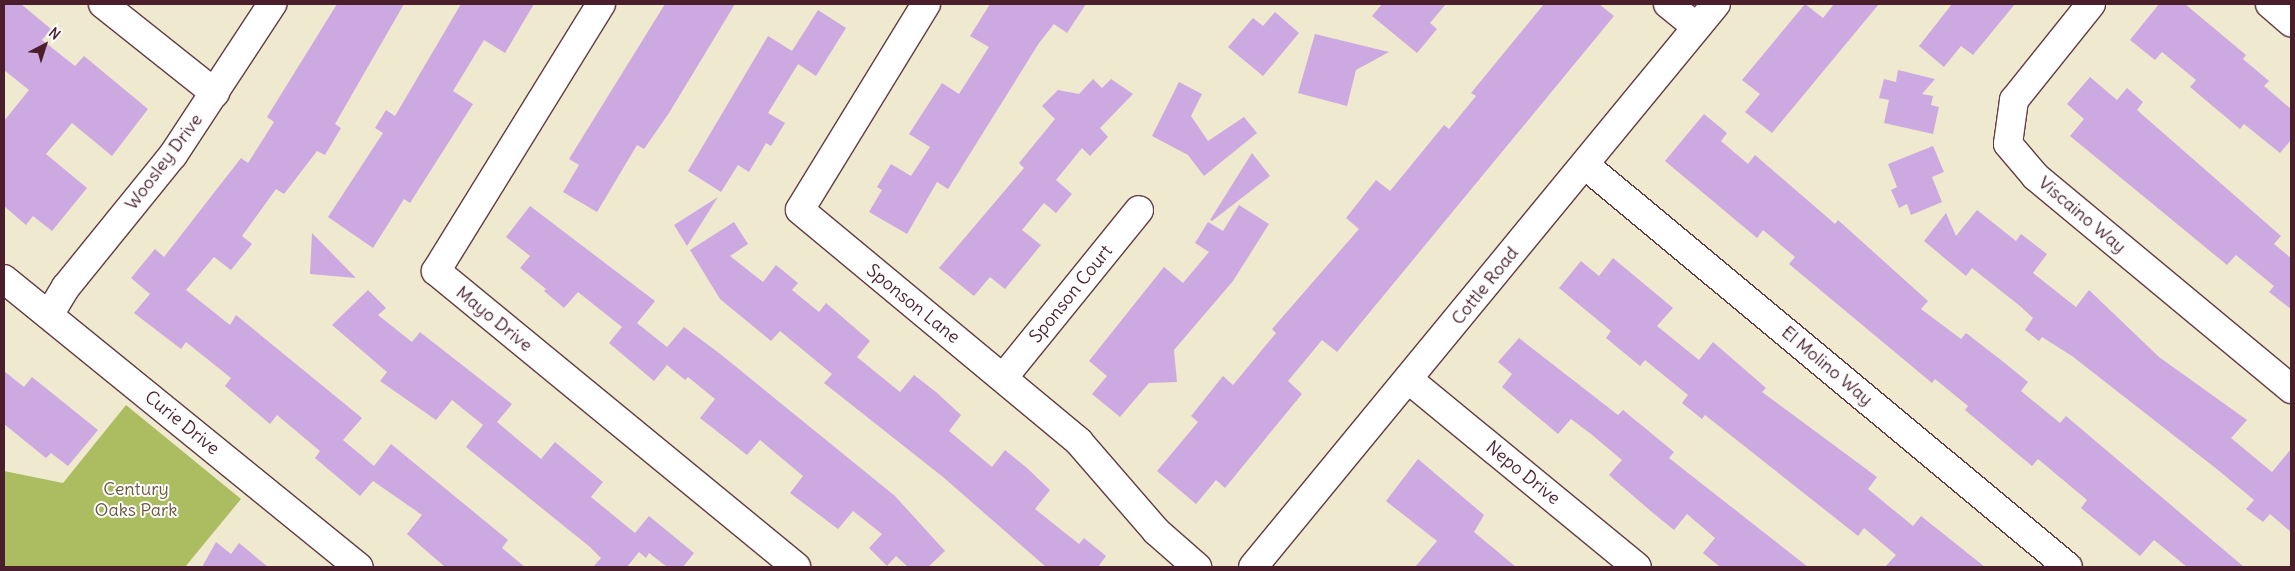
<!DOCTYPE html>
<style>
body{margin:0}
#map{position:relative;width:2295px;height:571px;overflow:hidden;background:#efe9d0;font-family:Delius,sans-serif}
div>[style]{position:absolute}
.green>*{inset:0;background:#acbd61}
.building>*{inset:0;background:#cda9e1}
.roads{filter:drop-shadow(1px 0 #633d44) drop-shadow(-1px 0 #633d44) drop-shadow(0 1px #633d44) drop-shadow(0 -1px #633d44)}
.minor>*{height:28px;margin:-14px;padding:0 14px;transform-origin:14px;border-radius:14px;background:#fff}
span{translate:-50% -50%;white-space:nowrap;text-align:center;line-height:1.15;-webkit-text-stroke:4px #fff;paint-order:stroke}
.street-label{font-size:18px;color:#4a1f2b}
.park-label{font-size:18px;color:#6c563e}
.frame{position:absolute;inset:0;border:5px solid #4a1f2b;pointer-events:none}
.north{position:absolute;left:20px;top:20px;width:50px;height:50px;-webkit-text-stroke:4px #fff;paint-order:stroke;rotate:40deg;font-size:14px;font-weight:700;line-height:20px;text-align:center;color:#4a1f2b}
.north::after{content:'';display:block;margin:auto;width:18px;height:22px;background:#4a1f2b;clip-path:polygon(50% 0,100% 100%,50% 72%,0 100%)}
</style>
<div id="map">
<div class="green">
<i style="clip-path:polygon(126px 405px,241px 499px,185px 567px,4px 567px,4px 471px,63px 483px)"></i>
</div>
<div class="building">
<i style="clip-path:polygon(4px 4px,21px 4px,51px 29px,42px 40px,75px 66px,84px 56px,148px 109px,112px 156px,72px 123px,46px 154px,87px 188px,52px 231px,33px 216px,26px 225px,4px 206px,4px 121px,29px 90px,4px 70px)"></i>
<i style="clip-path:polygon(337px 4px,404px 4px,335px 124px,341px 128px,325px 155px,317px 151px,284px 194px,276px 189px,242px 236px,252px 244px,231px 270px,214px 257px,186px 290px,230px 325px,236px 315px,362px 418px,343px 440px,374px 466px,391px 444px,508px 540px,502px 548px,525px 567px,445px 567px,407px 534px,422px 515px,373px 481px,360px 496px,315px 458px,320px 451px,277px 415px,270px 424px,225px 386px,231px 378px,186px 342px,181px 349px,134px 313px,150px 294px,131px 278px,155px 249px,164px 257px,241px 158px,248px 163px,274px 122px,267px 117px)"></i>
<i style="clip-path:polygon(461px 4px,534px 4px,505px 53px,484px 40px,453px 91px,473px 104px,410px 203px,404px 199px,373px 248px,328px 217px,383px 133px,375px 128px,386px 110px,395px 116px)"></i>
<i style="clip-path:polygon(665px 4px,735px 4px,669px 113px,644px 149px,637px 145px,597px 212px,563px 192px,579px 165px,569px 159px)"></i>
<i style="clip-path:polygon(990px 4px,1086px 4px,1067px 33px,1054px 24px,1039px 43px,948px 189px,937px 182px,907px 234px,869px 212px,882px 190px,877px 187px,891px 164px,911px 176px,930px 147px,909px 134px,942px 83px,959px 94px,989px 47px,970px 36px)"></i>
<i style="clip-path:polygon(1382px 4px,1446px 4px,1430px 23px,1437px 29px,1417px 53px,1372px 16px)"></i>
<i style="clip-path:polygon(1544px 4px,1599px 4px,1614px 16px,1337px 352px,1322px 340px,1288px 381px,1302px 394px,1225px 488px,1216px 480px,1196px 504px,1157px 471px,1198px 422px,1191px 416px,1223px 376px,1233px 385px,1276px 333px,1272px 329px,1359px 229px,1346px 218px,1376px 180px,1390px 191px,1444px 125px,1449px 129px,1476px 96px,1471px 93px)"></i>
<i style="clip-path:polygon(1805px 4px,1823px 18px,1834px 4px,1879px 4px,1772px 133px,1745px 112px,1760px 94px,1742px 80px)"></i>
<i style="clip-path:polygon(1952px 4px,2015px 4px,1973px 55px,1961px 46px,1944px 67px,1919px 46px)"></i>
<i style="clip-path:polygon(2159px 4px,2185px 4px,2246px 55px,2243px 59px,2269px 81px,2264px 86px,2291px 109px,2291px 140px,2280px 153px,2244px 124px,2240px 129px,2190px 87px,2196px 80px,2162px 52px,2155px 60px,2130px 40px)"></i>
<i style="clip-path:polygon(818px 10px,846px 28px,816px 76px,798px 64px,768px 113px,785px 123px,771px 146px,766px 143px,749px 172px,738px 165px,721px 192px,688px 171px,768px 36px,792px 51px)"></i>
<i style="clip-path:polygon(1275px 12px,1299px 33px,1263px 76px,1228px 47px,1253px 18px,1263px 26px)"></i>
<i style="clip-path:polygon(1315px 34px,1389px 52px,1356px 70px,1347px 106px,1298px 93px)"></i>
<i style="clip-path:polygon(1898px 70px,1935px 79px,1922px 94px,1933px 96px,1931px 105px,1939px 107px,1933px 134px,1884px 123px,1889px 100px,1879px 98px,1884px 79px,1896px 82px)"></i>
<i style="clip-path:polygon(2090px 77px,2117px 100px,2127px 88px,2143px 102px,2137px 110px,2281px 236px,2274px 244px,2291px 258px,2291px 309px,2269px 292px,2274px 286px,2236px 255px,2227px 265px,2070px 136px,2084px 119px,2067px 104px)"></i>
<i style="clip-path:polygon(1093px 79px,1102px 88px,1111px 79px,1133px 94px,1100px 128px,1108px 137px,1090px 156px,1082px 148px,1056px 180px,1072px 194px,1056px 213px,1044px 203px,1022px 230px,1041px 245px,1005px 289px,990px 277px,974px 296px,939px 268px,1024px 168px,1019px 163px,1055px 119px,1042px 106px,1058px 90px,1079px 94px)"></i>
<i style="clip-path:polygon(1179px 82px,1202px 94px,1191px 116px,1208px 141px,1244px 117px,1257px 133px,1204px 176px,1188px 155px,1152px 136px)"></i>
<i style="clip-path:polygon(1704px 114px,1727px 133px,1721px 141px,1748px 164px,1755px 155px,1835px 224px,1838px 220px,1928px 301px,1921px 309px,1961px 339px,1966px 333px,2001px 360px,2028px 382px,2021px 391px,2060px 423px,2066px 416px,2244px 567px,2187px 567px,2154px 540px,2140px 556px,2081px 508px,2087px 500px,2038px 459px,2032px 466px,1965px 410px,1968px 406px,1935px 379px,1932px 383px,1789px 264px,1795px 257px,1763px 230px,1757px 238px,1665px 161px)"></i>
<i style="clip-path:polygon(1933px 146px,1944px 172px,1932px 177px,1942px 202px,1911px 215px,1907px 204px,1899px 208px,1891px 190px,1897px 187px,1888px 164px)"></i>
<i style="clip-path:polygon(1252px 153px,1270px 176px,1212px 221px,1210px 220px)"></i>
<i style="clip-path:polygon(718px 197px,687px 246px,674px 225px)"></i>
<i style="clip-path:polygon(1239px 205px,1269px 224px,1233px 281px,1174px 350px,1177px 382px,1149px 383px,1120px 417px,1092px 394px,1107px 376px,1089px 361px,1164px 267px,1183px 283px,1209px 252px,1195px 243px,1208px 222px,1223px 231px)"></i>
<i style="clip-path:polygon(530px 206px,655px 301px,637px 323px,667px 347px,684px 327px,719px 353px,895px 496px,945px 551px,928px 567px,908px 567px,896px 556px,887px 566px,869px 548px,882px 534px,853px 511px,838px 529px,790px 493px,803px 476px,760px 440px,747px 455px,700px 418px,715px 399px,688px 377px,685px 380px,667px 365px,654px 381px,609px 343px,622px 327px,578px 292px,564px 308px,544px 291px,546px 289px,520px 268px,530px 256px,506px 237px)"></i>
<i style="clip-path:polygon(1977px 210px,2016px 241px,2021px 234px,2047px 254px,2033px 273px,2076px 307px,2089px 290px,2159px 357px,2247px 420px,2231px 438px,2272px 472px,2291px 449px,2291px 532px,2270px 514px,2263px 522px,2246px 509px,2254px 500px,2218px 470px,2072px 356px,2042px 337px,2039px 341px,2025px 330px,2033px 318px,2020px 306px,1972px 268px,1966px 276px,1924px 241px,1946px 213px,1956px 236px)"></i>
<i style="clip-path:polygon(734px 222px,748px 244px,730px 256px,763px 282px,776px 265px,798px 283px,792px 290px,819px 312px,826px 303px,870px 341px,857px 357px,900px 392px,914px 375px,936px 392px,961px 415px,949px 431px,992px 467px,1005px 450px,1027px 468px,1050px 490px,1035px 509px,1079px 544px,1084px 538px,1106px 556px,1098px 567px,1046px 567px,943px 477px,824px 383px,832px 374px,780px 331px,771px 341px,720px 299px,690px 250px)"></i>
<i style="clip-path:polygon(312px 233px,356px 278px,310px 274px)"></i>
<i style="clip-path:polygon(1613px 258px,1673px 308px,1657px 326px,1699px 360px,1713px 342px,1766px 388px,1762px 392px,1877px 477px,1868px 489px,1913px 526px,1921px 516px,1985px 567px,1885px 567px,1896px 555px,1864px 528px,1858px 536px,1705px 415px,1702px 419px,1682px 403px,1688px 395px,1645px 360px,1640px 366px,1606px 338px,1611px 331px,1559px 288px,1581px 261px,1599px 276px)"></i>
<i style="clip-path:polygon(368px 290px,386px 308px,378px 315px,412px 342px,420px 332px,512px 404px,497px 422px,541px 459px,555px 442px,603px 482px,591px 497px,635px 533px,649px 516px,694px 553px,683px 567px,667px 567px,649px 553px,646px 558px,639px 552px,627px 567px,593px 567px,601px 558px,590px 547px,466px 447px,483px 425px,452px 400px,436px 420px,380px 381px,387px 372px,332px 325px)"></i>
<i style="clip-path:polygon(1519px 338px,1618px 415px,1623px 410px,1674px 452px,1669px 458px,1808px 567px,1720px 567px,1703px 553px,1715px 538px,1687px 514px,1674px 530px,1653px 513px,1609px 475px,1622px 460px,1591px 434px,1571px 419px,1558px 434px,1502px 387px,1512px 374px,1498px 362px)"></i>
<i style="clip-path:polygon(4px 371px,24px 387px,32px 377px,98px 430px,68px 466px,51px 453px,46px 458px,4px 424px)"></i>
<i style="clip-path:polygon(1418px 459px,1484px 515px,1474px 532px,1516px 567px,1415px 567px,1437px 541px,1386px 501px)"></i>
<i style="clip-path:polygon(216px 542px,231px 554px,239px 543px,268px 567px,202px 567px)"></i>
</div>
<div class="roads">
<div class="minor">
<i style="left:103px;top:4px;width:143px;rotate:38.5deg"></i>
<i style="left:601px;top:4px;width:314px;rotate:121.7deg"></i>
<i style="left:436px;top:271px;width:466px;rotate:39.4deg"></i>
<i style="left:926px;top:4px;width:241px;rotate:121.5deg"></i>
<i style="left:800px;top:210px;width:363px;rotate:39.7deg"></i>
<i style="left:1079px;top:442px;width:118px;rotate:49.1deg"></i>
<i style="left:1156px;top:531px;width:55px;rotate:41.3deg"></i>
<i style="left:1668px;top:4px;width:36px;rotate:39deg"></i>
<i style="left:2091px;top:4px;width:123px;rotate:128.7deg"></i>
<i style="left:2014px;top:100px;width:44px;rotate:97.8deg"></i>
<i style="left:2008px;top:144px;width:43px;rotate:49.7deg"></i>
<i style="left:2036px;top:177px;width:332px;rotate:39.7deg"></i>
<i style="left:2270px;top:4px;width:28px;rotate:41deg"></i>
<i style="left:1585px;top:165px;width:628px;rotate:39.77deg"></i>
<i style="left:4px;top:279px;width:457px;rotate:39.1deg"></i>
<i style="left:49px;top:315px;width:33px;rotate:-59deg"></i>
<i style="left:66px;top:287px;width:170px;rotate:-51deg"></i>
<i style="left:173px;top:155px;width:181px;rotate:-56.7deg"></i>
<i style="left:1003px;top:378px;width:216px;rotate:-51deg"></i>
<i style="left:1408px;top:379px;width:296px;rotate:39.4deg"></i>
<i style="left:1253px;top:567px;width:729px;rotate:-50.57deg"></i>
</div>
</div>
<div class="street-label">
<span style="left:164px;top:162px;rotate:-53deg">Woosley Drive</span>
<span style="left:2082px;top:215px;rotate:40deg">Viscaino Way</span>
<span style="left:1485px;top:286px;rotate:-51deg">Cottle Road</span>
<span style="left:1071px;top:294px;rotate:-51deg">Sponson Court</span>
<span style="left:913px;top:304px;rotate:39deg">Sponson Lane</span>
<span style="left:494px;top:319px;rotate:39deg">Mayo Drive</span>
<span style="left:1827px;top:366px;rotate:40deg">El Molino Way</span>
<span style="left:182px;top:423px;rotate:39deg">Curie Drive</span>
<span style="left:1523px;top:473px;rotate:39deg">Nepo Drive</span>
</div>
<div class="park-label">
<span style="left:136px;top:500px">Century<br>Oaks Park</span>
</div>
<div class="frame"></div>
<div class="north">N</div>
</div>
